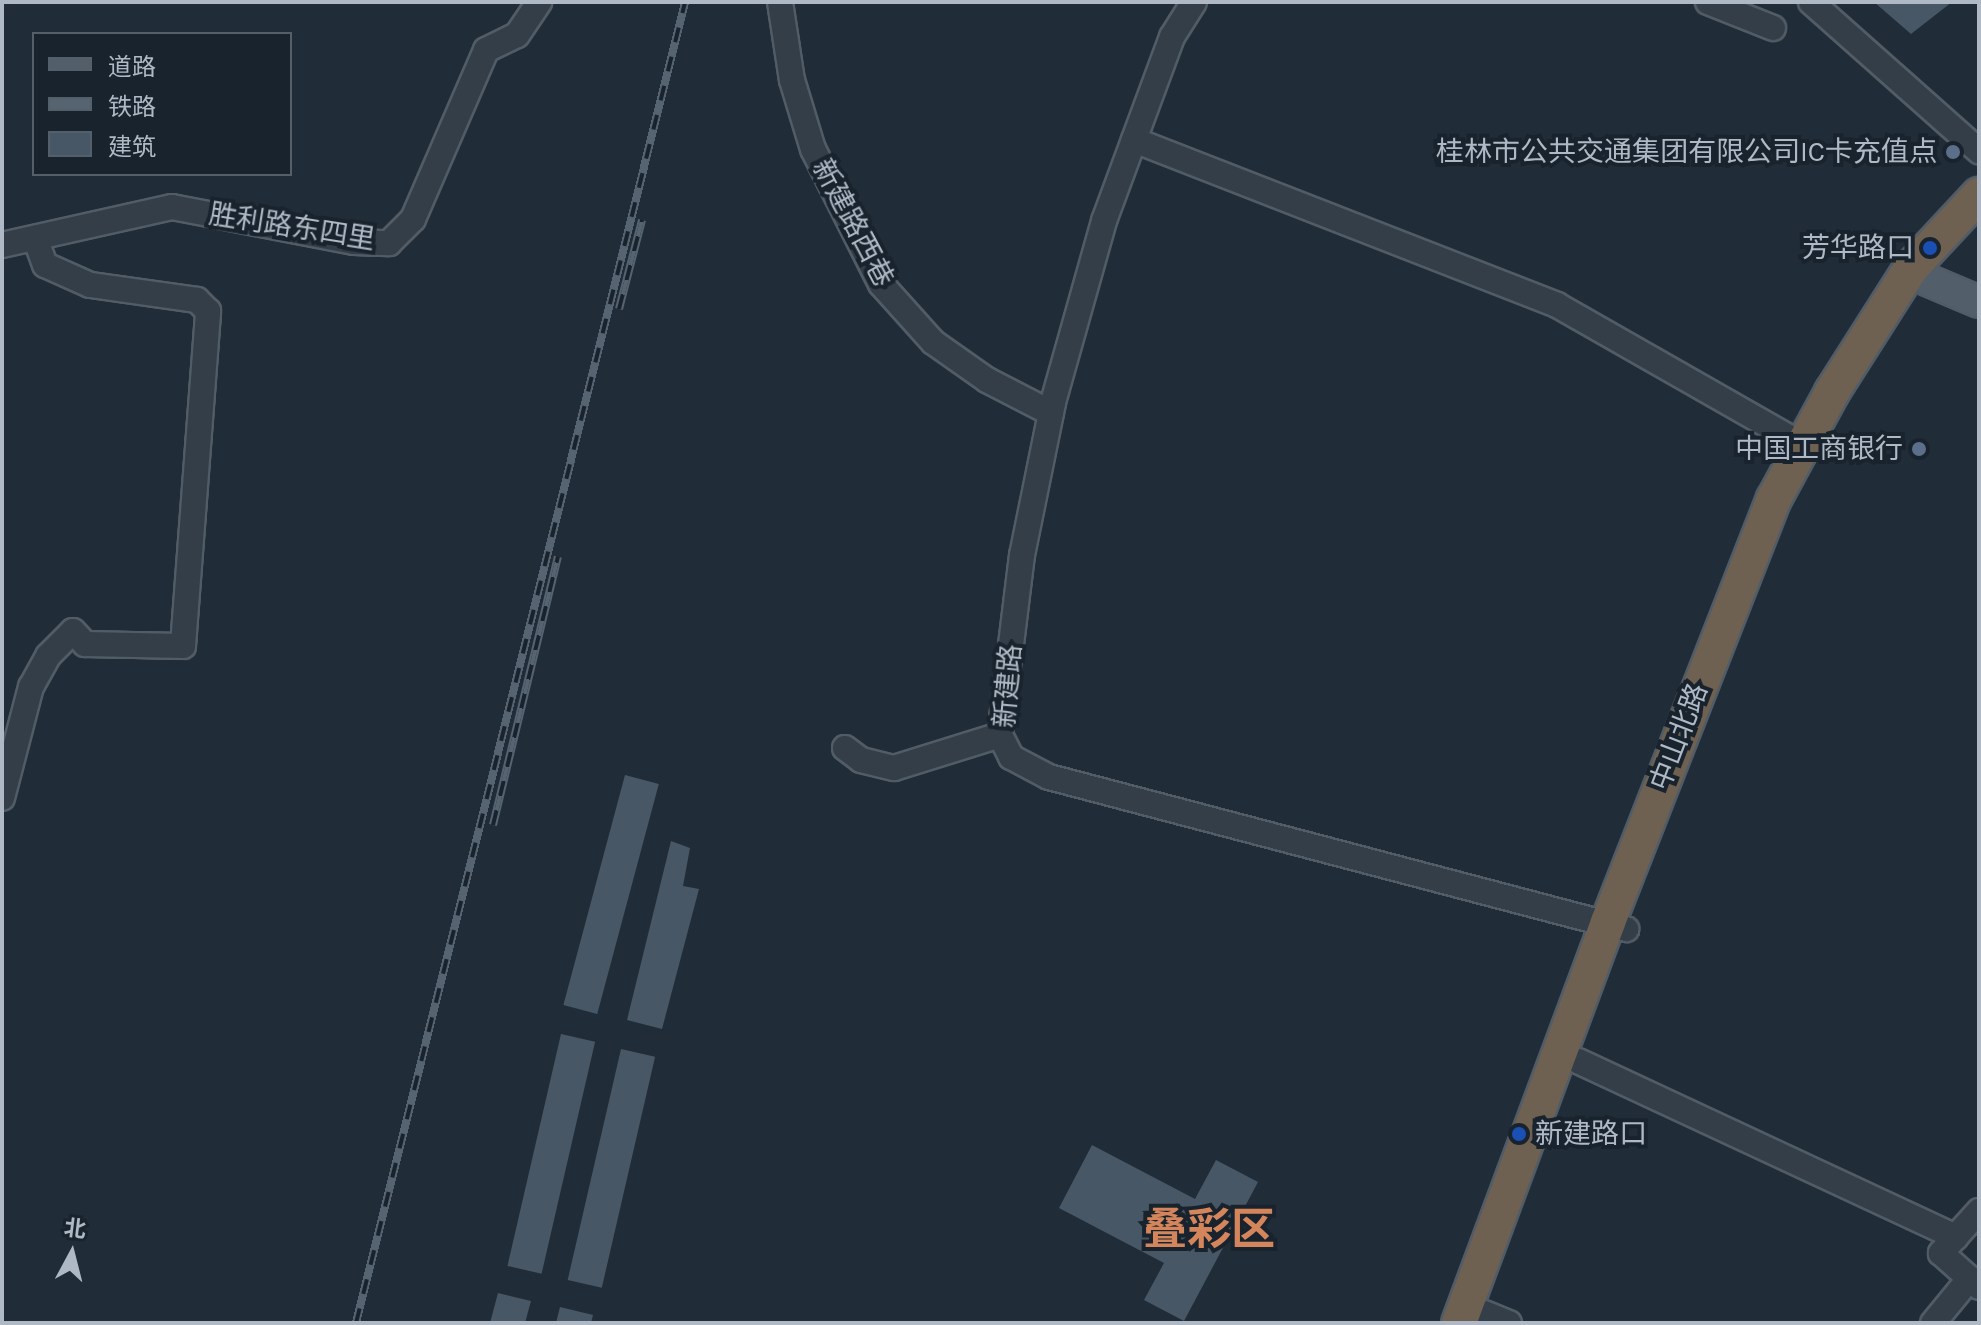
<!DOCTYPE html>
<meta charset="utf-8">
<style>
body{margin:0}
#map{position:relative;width:1981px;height:1325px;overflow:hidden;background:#202d38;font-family:Karla,"Noto Sans SC",sans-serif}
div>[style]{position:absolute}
.building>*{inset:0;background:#485765;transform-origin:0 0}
.roads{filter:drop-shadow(2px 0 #515c66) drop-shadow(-2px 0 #515c66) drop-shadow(0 2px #515c66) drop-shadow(0 -2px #515c66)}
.minor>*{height:24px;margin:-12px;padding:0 12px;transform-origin:12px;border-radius:12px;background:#343e49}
.major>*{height:30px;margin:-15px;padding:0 15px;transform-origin:15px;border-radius:15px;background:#525e69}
.highway>*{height:34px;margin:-17px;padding:0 17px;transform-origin:17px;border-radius:17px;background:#6f6151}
.rail>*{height:8px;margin-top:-4px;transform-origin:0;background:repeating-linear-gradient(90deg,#19232d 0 15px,#566370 0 30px);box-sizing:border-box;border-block:2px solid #566370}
.dots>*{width:22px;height:22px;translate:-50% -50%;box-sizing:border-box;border:4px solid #19232d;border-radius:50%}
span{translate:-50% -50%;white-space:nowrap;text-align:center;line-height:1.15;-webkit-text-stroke:8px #19232d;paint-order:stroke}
.poi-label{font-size:28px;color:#aeb9c5}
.right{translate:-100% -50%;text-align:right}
.left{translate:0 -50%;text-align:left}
.street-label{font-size:28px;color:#aeb9c5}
.town-label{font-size:44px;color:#d4855b;font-weight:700}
.frame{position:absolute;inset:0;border:4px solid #aeb9c5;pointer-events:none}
.legend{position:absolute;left:32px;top:32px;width:260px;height:144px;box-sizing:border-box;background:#19232d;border:2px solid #555f6a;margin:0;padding:10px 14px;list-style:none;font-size:24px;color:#aeb9c5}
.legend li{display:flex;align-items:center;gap:16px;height:40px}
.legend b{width:40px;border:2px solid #555f6a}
.north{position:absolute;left:32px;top:1213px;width:80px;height:80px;-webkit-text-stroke:6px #19232d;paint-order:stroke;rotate:7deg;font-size:22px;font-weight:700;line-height:32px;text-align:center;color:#aeb9c5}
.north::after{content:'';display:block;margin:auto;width:28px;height:36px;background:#aeb9c5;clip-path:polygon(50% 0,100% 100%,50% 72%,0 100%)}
</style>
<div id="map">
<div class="building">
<i style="clip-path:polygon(1874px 2px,1952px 2px,1911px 34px)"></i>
<i style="left:625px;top:775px;width:35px;height:238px;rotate:15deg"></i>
<i style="clip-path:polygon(671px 841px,690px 848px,683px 886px,699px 889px,662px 1029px,627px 1020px)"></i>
<i style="left:561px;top:1034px;width:35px;height:238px;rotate:13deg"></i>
<i style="left:621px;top:1049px;width:35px;height:237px;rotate:13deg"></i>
<i style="clip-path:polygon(1092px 1145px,1195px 1199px,1216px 1160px,1258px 1182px,1184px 1321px,1144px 1300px,1164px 1263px,1059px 1208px)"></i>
<i style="clip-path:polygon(498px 1293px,531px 1301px,525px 1323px,490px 1323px)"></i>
<i style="clip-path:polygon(560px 1307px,593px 1315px,591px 1323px,556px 1323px)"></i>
</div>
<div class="roads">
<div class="minor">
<i style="left:780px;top:2px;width:79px;rotate:81.3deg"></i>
<i style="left:792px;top:80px;width:72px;rotate:73.1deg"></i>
<i style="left:813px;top:149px;width:151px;rotate:63.3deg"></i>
<i style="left:881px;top:284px;width:78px;rotate:48.1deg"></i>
<i style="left:933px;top:342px;width:66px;rotate:35.1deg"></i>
<i style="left:987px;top:380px;width:72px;rotate:27.3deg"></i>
<i style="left:1194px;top:2px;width:41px;rotate:122.2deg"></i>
<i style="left:1172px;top:37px;width:196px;rotate:110.3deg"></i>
<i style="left:1104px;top:221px;width:189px;rotate:105.7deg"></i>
<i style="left:1053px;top:403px;width:155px;rotate:101.5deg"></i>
<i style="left:1022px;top:555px;width:181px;rotate:97deg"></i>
<i style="left:1000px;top:735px;width:25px;rotate:63deg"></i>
<i style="left:1011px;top:757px;width:43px;rotate:27.8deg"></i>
<i style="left:1049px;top:777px;width:597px;rotate:14.76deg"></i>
<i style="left:1708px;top:2px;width:70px;rotate:21.8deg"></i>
<i style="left:1811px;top:2px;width:225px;rotate:41.6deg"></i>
<i style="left:1134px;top:140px;width:454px;rotate:21.3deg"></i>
<i style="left:1557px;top:305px;width:282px;rotate:29.7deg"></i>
<i style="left:2px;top:245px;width:174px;rotate:-12.6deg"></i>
<i style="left:172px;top:207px;width:185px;rotate:10.9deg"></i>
<i style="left:354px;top:242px;width:35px;rotate:2deg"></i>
<i style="left:389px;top:243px;width:34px;rotate:-45deg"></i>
<i style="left:413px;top:219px;width:184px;rotate:-66.6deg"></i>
<i style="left:486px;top:50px;width:34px;rotate:-26deg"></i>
<i style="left:517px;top:35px;width:40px;rotate:-56deg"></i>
<i style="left:845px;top:748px;width:20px;rotate:37deg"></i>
<i style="left:861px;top:760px;width:34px;rotate:14deg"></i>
<i style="left:894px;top:768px;width:111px;rotate:-17.3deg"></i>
<i style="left:2px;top:798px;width:115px;rotate:-75.4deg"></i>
<i style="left:31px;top:687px;width:35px;rotate:-61deg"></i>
<i style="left:48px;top:656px;width:35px;rotate:-45deg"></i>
<i style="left:73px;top:631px;width:18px;rotate:47deg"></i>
<i style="left:85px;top:644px;width:98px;rotate:1.2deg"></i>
<i style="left:183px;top:646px;width:336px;rotate:-85.7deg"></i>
<i style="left:208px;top:311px;width:16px;rotate:-135deg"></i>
<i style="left:197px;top:300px;width:108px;rotate:-172deg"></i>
<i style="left:90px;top:285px;width:49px;rotate:-156deg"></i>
<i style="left:45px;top:265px;width:29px;rotate:-110deg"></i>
<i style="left:1578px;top:1061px;width:417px;rotate:25deg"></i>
<i style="left:1979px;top:1211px;width:57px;rotate:132.1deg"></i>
<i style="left:1941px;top:1253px;width:51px;rotate:41.8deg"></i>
<i style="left:1484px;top:1313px;width:27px;rotate:22deg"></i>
<i style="left:1933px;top:1323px;width:58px;rotate:-50.6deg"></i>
</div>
<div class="major">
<i style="left:1927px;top:280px;width:56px;rotate:22.9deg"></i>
</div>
<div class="highway">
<i style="left:1459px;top:1323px;width:428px;rotate:-69.6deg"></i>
<i style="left:1608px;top:922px;width:454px;rotate:-68.6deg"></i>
<i style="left:1774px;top:499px;width:122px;rotate:-61.5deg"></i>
<i style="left:1832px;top:392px;width:147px;rotate:-57.5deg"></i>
<i style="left:1911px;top:268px;width:100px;rotate:-47deg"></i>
</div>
</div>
<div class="rail">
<i style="left:619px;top:309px;width:92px;rotate:-75.5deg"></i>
<i style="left:493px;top:825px;width:276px;rotate:-76.4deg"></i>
<i style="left:356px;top:1323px;width:1361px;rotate:-76.01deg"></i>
</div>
<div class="dots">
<i style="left:1953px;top:152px;background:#5c6f8a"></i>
<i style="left:1930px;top:248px;background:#1a4fb4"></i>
<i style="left:1919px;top:449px;background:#5c6f8a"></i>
<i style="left:1519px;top:1134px;background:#1a4fb4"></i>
</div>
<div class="poi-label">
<span class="right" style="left:1937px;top:152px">桂林市公共交通集团有限公司IC卡充值点</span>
<span class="right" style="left:1914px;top:248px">芳华路口</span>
<span class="right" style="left:1903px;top:449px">中国工商银行</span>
<span class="left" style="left:1535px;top:1134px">新建路口</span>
</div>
<div class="street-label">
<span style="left:853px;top:223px;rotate:62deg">新建路西巷</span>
<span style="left:292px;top:227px;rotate:9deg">胜利路东四里</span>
<span style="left:1008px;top:686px;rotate:-85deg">新建路</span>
<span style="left:1679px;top:737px;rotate:-69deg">中山北路</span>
</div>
<div class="town-label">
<span style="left:1209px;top:1230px">叠彩区</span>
</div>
<div class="frame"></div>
<ul class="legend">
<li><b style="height:10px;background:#525e69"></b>道路</li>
<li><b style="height:10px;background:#566370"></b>铁路</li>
<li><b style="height:22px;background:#485765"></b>建筑</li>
</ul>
<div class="north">北</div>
</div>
